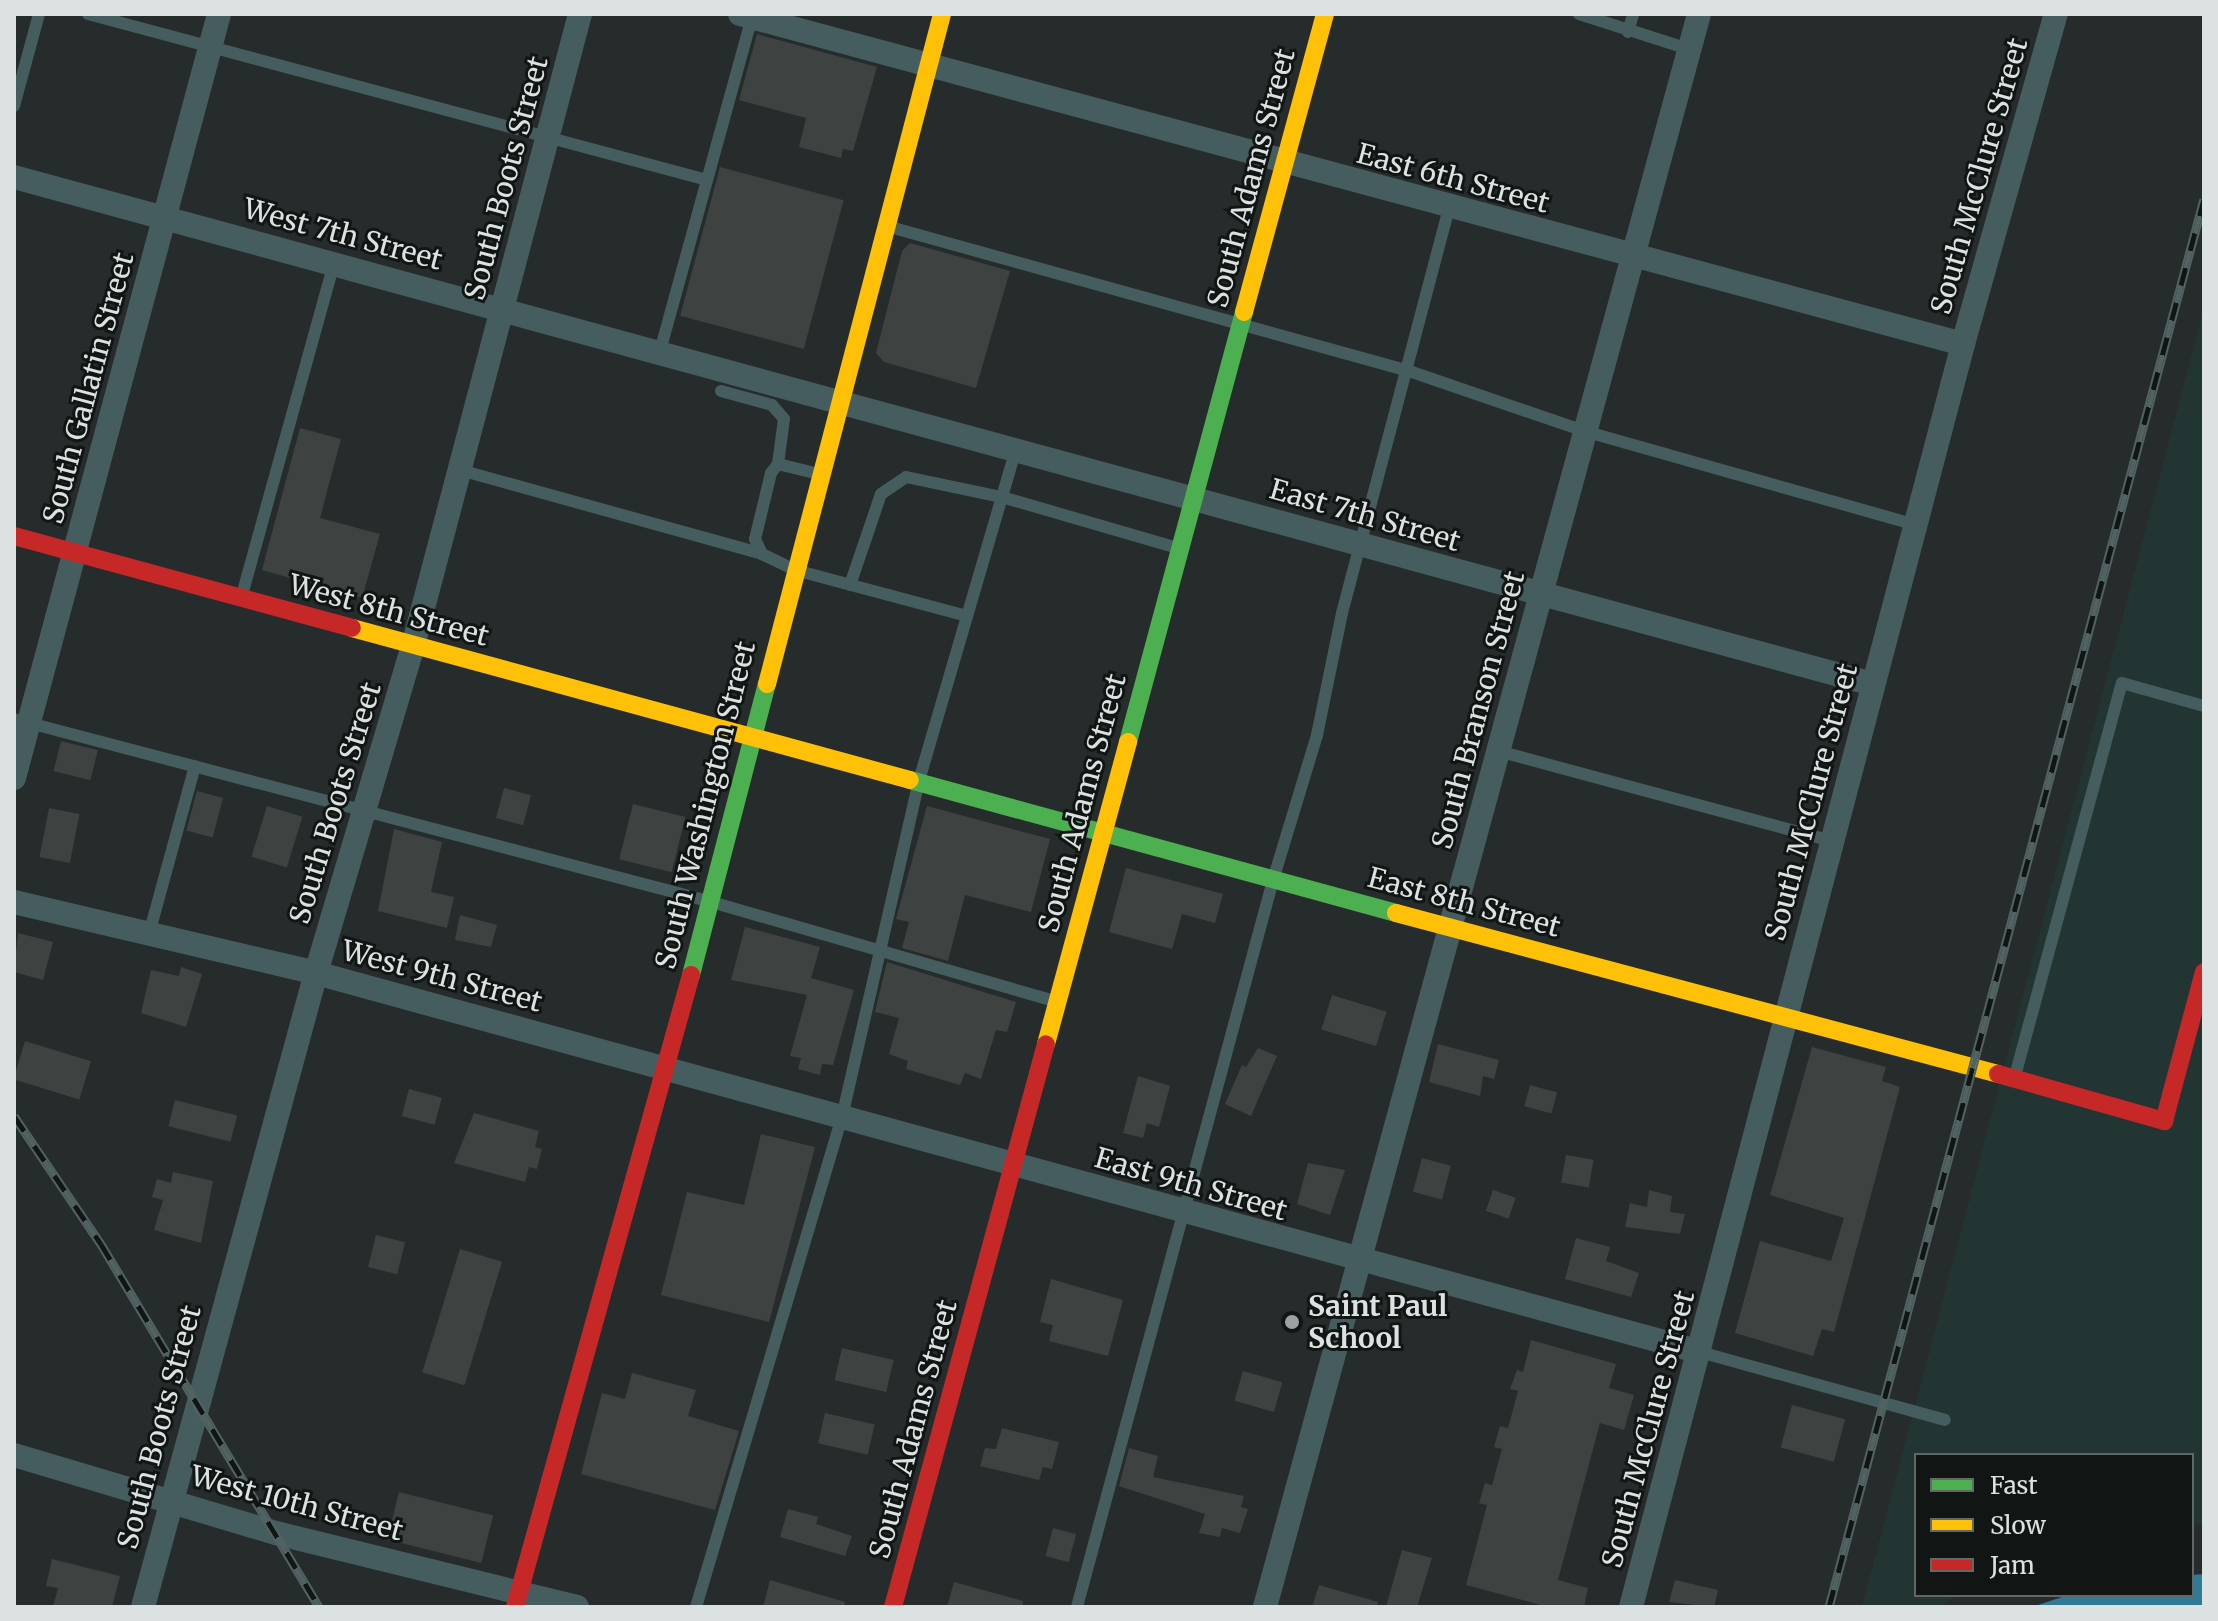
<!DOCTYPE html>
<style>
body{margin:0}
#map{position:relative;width:2218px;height:1621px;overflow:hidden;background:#262c2b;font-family:Merriweather,serif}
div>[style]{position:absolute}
.built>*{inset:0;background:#233532}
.water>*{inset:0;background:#307a95}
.building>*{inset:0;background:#3e4341;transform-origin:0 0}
.lane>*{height:12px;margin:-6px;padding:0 6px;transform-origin:6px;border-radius:6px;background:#455d5f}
.street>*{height:24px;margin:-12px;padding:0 12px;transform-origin:12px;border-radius:12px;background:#455d5f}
.fast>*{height:18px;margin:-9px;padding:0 9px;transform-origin:9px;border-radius:9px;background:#4caf50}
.slow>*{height:18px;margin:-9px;padding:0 9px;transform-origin:9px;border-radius:9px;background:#ffc107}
.jam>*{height:18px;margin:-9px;padding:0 9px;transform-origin:9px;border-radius:9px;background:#c62828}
.rail>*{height:9px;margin-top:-4.5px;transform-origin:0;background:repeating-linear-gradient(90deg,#111615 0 18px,#516262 0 36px);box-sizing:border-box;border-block:2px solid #516262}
.dots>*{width:22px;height:22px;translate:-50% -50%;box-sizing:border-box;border:4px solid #111615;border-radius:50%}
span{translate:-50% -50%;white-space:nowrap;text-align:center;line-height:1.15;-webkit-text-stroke:6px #111615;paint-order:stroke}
.street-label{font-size:28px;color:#dbe2e1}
.poi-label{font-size:28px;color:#dbe2e1;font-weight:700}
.left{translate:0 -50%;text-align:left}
.frame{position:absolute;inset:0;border:16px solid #dbe2e1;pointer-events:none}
.legend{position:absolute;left:1914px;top:1453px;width:280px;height:144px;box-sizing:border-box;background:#111615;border:2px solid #626867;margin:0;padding:10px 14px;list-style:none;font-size:24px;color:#dbe2e1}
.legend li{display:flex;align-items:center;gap:16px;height:40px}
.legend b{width:40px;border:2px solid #626867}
</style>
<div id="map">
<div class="built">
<i style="clip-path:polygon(2204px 308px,2204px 1524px,2192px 1525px,2192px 1455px,1916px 1455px,1916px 1595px,1960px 1595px,1936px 1607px,1862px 1607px)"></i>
</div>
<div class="water">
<i style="clip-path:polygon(2204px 1574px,2204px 1607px,2032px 1607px,2068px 1595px,2192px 1595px,2192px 1575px)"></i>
</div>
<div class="building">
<i style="clip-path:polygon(757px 34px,877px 67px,853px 151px,843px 149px,841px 158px,799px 147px,806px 118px,739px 100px)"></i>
<i style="left:720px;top:167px;width:128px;height:154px;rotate:15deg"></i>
<i style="clip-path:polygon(910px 243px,1010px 271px,976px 388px,884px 362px,876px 353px,902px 251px)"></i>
<i style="clip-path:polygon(300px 428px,341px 439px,320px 518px,380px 534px,362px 598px,262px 570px)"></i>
<i style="left:61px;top:741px;width:38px;height:31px;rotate:14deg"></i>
<i style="left:504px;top:788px;width:28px;height:31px;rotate:15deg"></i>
<i style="left:197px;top:791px;width:27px;height:41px;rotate:15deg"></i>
<i style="left:633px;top:804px;width:54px;height:57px;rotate:14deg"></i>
<i style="left:267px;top:806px;width:37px;height:53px;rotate:17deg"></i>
<i style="clip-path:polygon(927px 806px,1050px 839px,1031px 912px,965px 895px,948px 961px,902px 948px,909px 922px,896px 919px)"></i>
<i style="left:49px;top:808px;width:31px;height:50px;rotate:11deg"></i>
<i style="clip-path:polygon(394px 829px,442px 842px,431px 892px,454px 897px,447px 928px,378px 911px)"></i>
<i style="clip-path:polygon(1126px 868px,1223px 894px,1215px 923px,1182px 914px,1172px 949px,1109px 932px)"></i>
<i style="clip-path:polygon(460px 915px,497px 925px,491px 947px,455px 940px)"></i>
<i style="clip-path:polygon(745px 927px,820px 947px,811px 978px,854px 990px,833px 1065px,822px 1064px,820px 1075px,798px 1069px,801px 1058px,790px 1056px,807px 995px,731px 980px)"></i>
<i style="clip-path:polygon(18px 933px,53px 942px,43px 980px,14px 972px)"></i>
<i style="clip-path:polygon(887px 962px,1016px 1002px,1007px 1032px,996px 1030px,981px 1079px,965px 1073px,960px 1085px,906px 1069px,908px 1061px,889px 1054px,899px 1018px,875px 1012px)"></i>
<i style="clip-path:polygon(181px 967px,202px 974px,186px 1027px,141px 1013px,151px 970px,179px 976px)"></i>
<i style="left:1332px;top:995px;width:57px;height:36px;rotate:17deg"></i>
<i style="left:25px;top:1041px;width:69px;height:40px;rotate:17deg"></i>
<i style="clip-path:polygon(1438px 1044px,1499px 1060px,1494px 1079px,1483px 1076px,1480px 1096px,1429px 1082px)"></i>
<i style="clip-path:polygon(1812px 1047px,1886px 1067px,1882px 1081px,1900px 1087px,1834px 1332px,1822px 1329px,1813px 1356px,1735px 1333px,1760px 1241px,1831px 1261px,1844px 1218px,1770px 1195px)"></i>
<i style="clip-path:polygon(1258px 1048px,1277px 1056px,1251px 1116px,1225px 1104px,1242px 1065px,1246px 1067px)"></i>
<i style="clip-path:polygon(1138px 1076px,1170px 1086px,1159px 1127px,1147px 1123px,1143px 1138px,1123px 1133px)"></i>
<i style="left:1530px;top:1085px;width:28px;height:22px;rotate:15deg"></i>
<i style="left:409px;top:1089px;width:34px;height:28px;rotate:15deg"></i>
<i style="left:175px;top:1100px;width:64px;height:27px;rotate:14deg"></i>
<i style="clip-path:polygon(474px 1113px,539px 1131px,535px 1147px,542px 1149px,537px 1169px,529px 1167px,525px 1182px,454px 1163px)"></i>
<i style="clip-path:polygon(761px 1134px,815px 1147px,769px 1322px,661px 1295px,687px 1192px,744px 1205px)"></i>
<i style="left:1566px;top:1155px;width:28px;height:28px;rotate:10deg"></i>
<i style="left:1422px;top:1158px;width:30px;height:35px;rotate:15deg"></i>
<i style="clip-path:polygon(1308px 1163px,1345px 1170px,1330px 1215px,1297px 1204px)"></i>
<i style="clip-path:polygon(173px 1172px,213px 1181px,201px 1243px,154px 1230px,163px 1200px,152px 1197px,157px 1179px,171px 1183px)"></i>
<i style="left:1493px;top:1190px;width:24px;height:22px;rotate:19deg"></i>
<i style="clip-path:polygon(1649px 1190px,1672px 1196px,1670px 1212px,1685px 1214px,1680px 1234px,1625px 1227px,1630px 1203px,1647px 1207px)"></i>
<i style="left:376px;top:1235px;width:30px;height:33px;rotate:14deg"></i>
<i style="clip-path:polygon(1576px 1238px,1610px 1247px,1606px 1261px,1639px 1273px,1631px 1297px,1565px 1279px)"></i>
<i style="left:460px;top:1249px;width:44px;height:129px;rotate:17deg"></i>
<i style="clip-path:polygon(1051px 1279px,1123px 1300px,1108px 1356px,1049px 1341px,1053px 1325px,1040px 1322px)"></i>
<i style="clip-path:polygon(1531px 1340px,1616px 1364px,1609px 1388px,1634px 1395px,1624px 1430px,1600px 1423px,1558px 1580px,1588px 1588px,1584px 1607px,1548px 1607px,1466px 1585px,1487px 1505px,1479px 1503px,1485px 1483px,1492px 1485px,1502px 1449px,1494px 1447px,1500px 1426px,1508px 1428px,1518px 1391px,1510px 1389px,1517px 1370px,1523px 1372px)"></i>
<i style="left:842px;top:1348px;width:53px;height:33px;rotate:13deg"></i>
<i style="left:1243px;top:1371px;width:41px;height:31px;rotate:16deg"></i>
<i style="clip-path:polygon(632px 1373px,696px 1390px,688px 1416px,739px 1431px,715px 1510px,581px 1474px,602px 1393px,625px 1399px)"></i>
<i style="left:1792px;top:1405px;width:55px;height:44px;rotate:15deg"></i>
<i style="left:825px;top:1413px;width:51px;height:31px;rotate:13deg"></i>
<i style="clip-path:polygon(1002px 1428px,1059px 1442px,1052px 1469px,1043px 1467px,1039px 1480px,980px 1466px,985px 1448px,996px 1449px)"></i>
<i style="clip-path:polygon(1129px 1448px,1158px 1456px,1153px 1477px,1244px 1496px,1241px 1507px,1248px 1509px,1240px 1533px,1222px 1528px,1220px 1537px,1199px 1533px,1205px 1514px,1119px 1486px)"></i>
<i style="left:399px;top:1492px;width:97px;height:49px;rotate:14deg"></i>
<i style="clip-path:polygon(788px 1509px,818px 1517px,816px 1524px,852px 1536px,845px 1556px,780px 1537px)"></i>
<i style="left:1053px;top:1528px;width:24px;height:29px;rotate:15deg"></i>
<i style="clip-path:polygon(1402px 1550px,1432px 1558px,1417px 1607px,1386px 1607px)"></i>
<i style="clip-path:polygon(52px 1559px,120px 1576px,112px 1607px,53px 1607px,58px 1588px,46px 1586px)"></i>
<i style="clip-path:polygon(770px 1580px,845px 1602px,844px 1607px,763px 1607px)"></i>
<i style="clip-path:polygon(1675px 1580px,1718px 1590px,1714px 1607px,1669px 1602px)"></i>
<i style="clip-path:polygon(954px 1582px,1023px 1601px,1023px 1607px,947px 1607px)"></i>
<i style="clip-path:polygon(1319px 1585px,1378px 1602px,1377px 1607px,1312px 1607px)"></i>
</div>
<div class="lane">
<i style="left:88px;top:14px;width:641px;rotate:15.01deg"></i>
<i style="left:1579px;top:14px;width:115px;rotate:17.7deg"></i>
<i style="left:1628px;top:32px;width:19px;rotate:-74deg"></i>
<i style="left:14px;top:106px;width:95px;rotate:-74.8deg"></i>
<i style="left:890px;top:227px;width:539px;rotate:15.51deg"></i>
<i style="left:1409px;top:371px;width:185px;rotate:18.9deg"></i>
<i style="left:1584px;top:431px;width:345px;rotate:15.8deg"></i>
<i style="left:660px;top:351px;width:350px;rotate:-74.6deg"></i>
<i style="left:721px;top:391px;width:53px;rotate:15.4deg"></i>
<i style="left:772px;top:405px;width:18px;rotate:49deg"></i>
<i style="left:784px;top:419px;width:45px;rotate:97.6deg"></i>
<i style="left:460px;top:470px;width:313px;rotate:15.5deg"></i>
<i style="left:819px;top:474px;width:42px;rotate:-166.3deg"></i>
<i style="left:778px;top:464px;width:11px;rotate:128deg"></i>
<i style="left:771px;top:473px;width:68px;rotate:103.6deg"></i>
<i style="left:755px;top:539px;width:17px;rotate:65deg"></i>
<i style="left:762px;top:554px;width:37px;rotate:26deg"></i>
<i style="left:795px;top:570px;width:178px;rotate:15deg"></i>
<i style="left:850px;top:585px;width:96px;rotate:-71.2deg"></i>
<i style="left:881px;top:494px;width:30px;rotate:-34deg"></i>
<i style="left:906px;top:477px;width:98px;rotate:11.8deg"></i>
<i style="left:1002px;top:497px;width:182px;rotate:16.2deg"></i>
<i style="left:242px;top:595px;width:345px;rotate:-74.5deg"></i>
<i style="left:14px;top:719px;width:717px;rotate:14.69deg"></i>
<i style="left:708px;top:901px;width:361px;rotate:16.1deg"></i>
<i style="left:1498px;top:751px;width:345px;rotate:15.1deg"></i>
<i style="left:149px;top:934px;width:174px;rotate:-74.7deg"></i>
<i style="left:2015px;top:1076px;width:407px;rotate:-74.8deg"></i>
<i style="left:2122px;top:683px;width:85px;rotate:15.7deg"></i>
<i style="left:1700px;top:1352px;width:254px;rotate:15.5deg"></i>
<i style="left:696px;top:1607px;width:511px;rotate:-73.41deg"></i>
<i style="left:842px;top:1117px;width:342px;rotate:-77.1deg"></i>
<i style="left:918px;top:784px;width:350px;rotate:-73.7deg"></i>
<i style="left:1077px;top:1607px;width:753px;rotate:-74.91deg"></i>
<i style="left:1273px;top:880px;width:152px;rotate:-73.1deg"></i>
<i style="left:1317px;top:735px;width:125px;rotate:-78.4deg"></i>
<i style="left:1342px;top:613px;width:419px;rotate:-75.2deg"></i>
</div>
<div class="street">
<i style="left:740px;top:14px;width:1267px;rotate:15.1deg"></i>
<i style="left:14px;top:177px;width:1927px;rotate:15.26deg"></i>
<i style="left:14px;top:778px;width:791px;rotate:-74.98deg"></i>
<i style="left:14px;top:902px;width:310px;rotate:13.2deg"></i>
<i style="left:316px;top:973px;width:1435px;rotate:15.31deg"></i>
<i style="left:14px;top:1455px;width:273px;rotate:16.6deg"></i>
<i style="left:276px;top:1533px;width:310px;rotate:13.8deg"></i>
<i style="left:143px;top:1607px;width:657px;rotate:-74.74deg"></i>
<i style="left:316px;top:973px;width:341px;rotate:-73.5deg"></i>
<i style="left:413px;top:646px;width:654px;rotate:-75.2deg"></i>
<i style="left:1265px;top:1607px;width:1651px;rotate:-74.76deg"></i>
<i style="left:1631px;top:1607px;width:1306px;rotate:-75.27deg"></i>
<i style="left:1963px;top:344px;width:343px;rotate:-74.3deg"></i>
</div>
<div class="fast">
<i style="left:1128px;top:742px;width:445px;rotate:-74.9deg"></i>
<i style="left:910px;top:780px;width:504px;rotate:15.3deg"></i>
<i style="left:691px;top:975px;width:301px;rotate:-75.4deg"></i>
</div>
<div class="slow">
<i style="left:1244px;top:312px;width:309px;rotate:-74.8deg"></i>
<i style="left:352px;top:628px;width:578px;rotate:15.24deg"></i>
<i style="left:767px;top:684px;width:692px;rotate:-75.36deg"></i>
<i style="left:1396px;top:913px;width:623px;rotate:14.97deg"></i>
<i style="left:1046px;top:1044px;width:313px;rotate:-74.8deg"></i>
</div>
<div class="jam">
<i style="left:14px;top:536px;width:350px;rotate:15.2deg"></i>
<i style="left:1998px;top:1074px;width:173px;rotate:15.8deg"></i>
<i style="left:2164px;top:1121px;width:154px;rotate:-75deg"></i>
<i style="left:515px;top:1607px;width:656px;rotate:-74.44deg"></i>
<i style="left:893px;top:1607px;width:583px;rotate:-74.8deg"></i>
</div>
<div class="rail">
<i style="left:14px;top:1116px;width:155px;rotate:55.8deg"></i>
<i style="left:101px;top:1244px;width:423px;rotate:59deg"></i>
<i style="left:1829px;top:1607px;width:1457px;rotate:-75.09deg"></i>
</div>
<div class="dots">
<i style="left:1292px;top:1322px;background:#9ca2a1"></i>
</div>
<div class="street-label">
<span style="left:1979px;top:176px;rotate:-74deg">South McClure Street</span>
<span style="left:506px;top:178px;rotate:-75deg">South Boots Street</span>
<span style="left:1251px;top:178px;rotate:-75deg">South Adams Street</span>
<span style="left:1453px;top:178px;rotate:15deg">East 6th Street</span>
<span style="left:343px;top:234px;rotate:15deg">West 7th Street</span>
<span style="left:88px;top:388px;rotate:-75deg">South Gallatin Street</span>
<span style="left:1365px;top:515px;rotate:16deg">East 7th Street</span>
<span style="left:389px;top:610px;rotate:15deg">West 8th Street</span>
<span style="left:1478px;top:710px;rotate:-75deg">South Branson Street</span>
<span style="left:1811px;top:802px;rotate:-75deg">South McClure Street</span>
<span style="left:335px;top:803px;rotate:-73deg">South Boots Street</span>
<span style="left:1082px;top:803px;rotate:-75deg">South Adams Street</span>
<span style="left:705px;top:805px;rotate:-76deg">South Washington Street</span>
<span style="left:1464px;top:902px;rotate:15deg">East 8th Street</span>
<span style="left:442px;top:976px;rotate:15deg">West 9th Street</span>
<span style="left:1191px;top:1184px;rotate:16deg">East 9th Street</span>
<span style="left:159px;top:1427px;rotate:-75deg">South Boots Street</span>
<span style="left:913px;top:1429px;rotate:-75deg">South Adams Street</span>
<span style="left:1648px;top:1429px;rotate:-75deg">South McClure Street</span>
<span style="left:297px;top:1503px;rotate:15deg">West 10th Street</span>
</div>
<div class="poi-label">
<span class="left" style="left:1308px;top:1322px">Saint Paul<br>School</span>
</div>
<div class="frame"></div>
<ul class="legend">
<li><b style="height:10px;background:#4caf50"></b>Fast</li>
<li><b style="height:10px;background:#ffc107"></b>Slow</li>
<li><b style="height:10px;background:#c62828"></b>Jam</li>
</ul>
</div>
